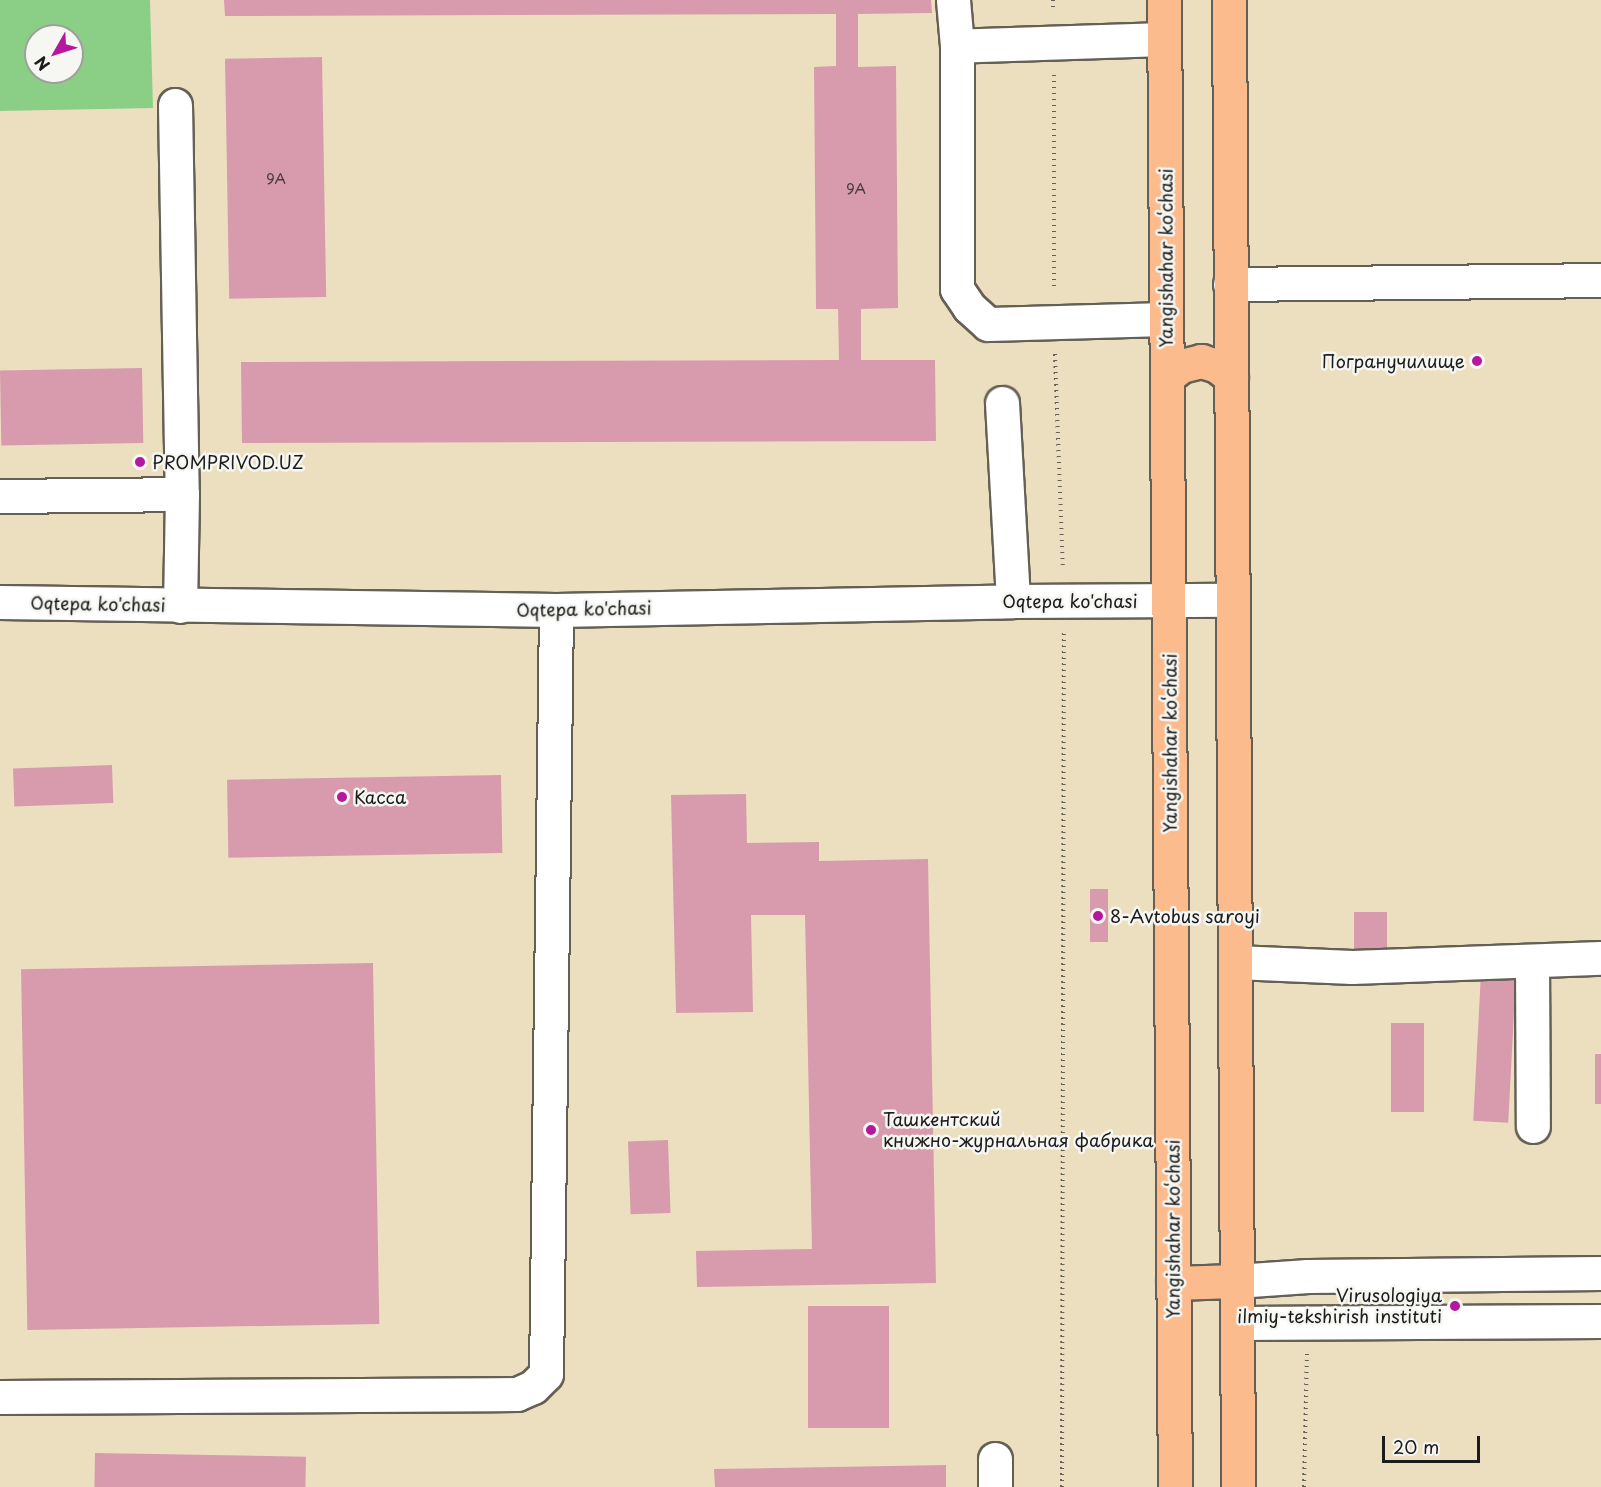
<!DOCTYPE html>
<meta charset="utf-8">
<style>
body{margin:0}
#map{position:relative;width:1601px;height:1487px;overflow:hidden;background:#ecdfbf;font-family:"Playpen Sans",sans-serif}
div>[style]{position:absolute}
.green>*{inset:0;background:#8bcf87}
.building>*{inset:0;background:#d79bad;transform-origin:0 0}
.path>*{height:4px;margin-top:-2px;transform-origin:0;background:repeating-linear-gradient(90deg,#656055 0 1.5px,transparent 0 6px)}
.roads{filter:drop-shadow(2px 0 #656055) drop-shadow(-2px 0 #656055) drop-shadow(0 2px #656055) drop-shadow(0 -2px #656055)}
.minor>*{height:33px;margin:-16.5px;padding:0 16.5px;transform-origin:16.5px;border-radius:16.5px;background:#fff}
.major>*{height:33px;margin:-16.5px;padding:0 16.5px;transform-origin:16.5px;border-radius:16.5px;background:#fbbb8d}
.dots>*{width:16px;height:16px;translate:-50% -50%;box-sizing:border-box;border:3px solid #f6f6f2;border-radius:50%}
span{translate:-50% -50%;white-space:nowrap;text-align:center;line-height:1.15;-webkit-text-stroke:5px #f6f6f2;paint-order:stroke}
.number-label{font-size:15px;color:#4b3c40}
.number-label span{-webkit-text-stroke-width:0}
.street-label{font-size:18px;color:#1c1c1c}
.poi-label{font-size:18px;color:#1c1c1c}
.right{translate:-100% -50%;text-align:right}
.left{translate:0 -50%;text-align:left}
.north{position:absolute;left:24px;top:24px;width:60px;height:60px;box-sizing:border-box;background:#f6f6f2;border:2px solid #9f9f9c;border-radius:50%;rotate:231deg;font-size:16px;font-weight:700;line-height:24px;text-align:center;color:#1c1c1c}
.north::after{content:'';display:block;margin:auto;width:21px;height:27px;background:#b5179e;clip-path:polygon(50% 0,100% 100%,50% 72%,0 100%)}
.scale{position:absolute;left:1382px;top:1436px;width:98px;height:27px;box-sizing:border-box;border:3px solid #1c1c1c;border-top:0;padding-left:8px;font-size:18px;line-height:21px;white-space:nowrap;color:#1c1c1c;-webkit-text-stroke:4px #f6f6f2;paint-order:stroke}
</style>
<div id="map">
<div class="green">
<i style="clip-path:polygon(evenodd,0 0,150px 0,153px 108px,0 111px,0 0,36px 36px,72px 36px,72px 72px,36px 72px,36px 36px)"></i>
</div>
<div class="building">
<i style="clip-path:polygon(224px 0,931px 0,932px 13px,858px 14px,858px 67px,896px 66px,898px 308px,861px 309px,861px 360px,935px 360px,936px 441px,242px 443px,241px 362px,839px 360px,838px 309px,816px 309px,814px 67px,836px 66px,836px 14px,225px 16px)"></i>
<i style="left:322px;top:57px;width:240px;height:97px;rotate:89deg"></i>
<i style="left:142px;top:368px;width:75px;height:142px;rotate:89deg"></i>
<i style="left:112px;top:765px;width:38px;height:99px;rotate:88deg"></i>
<i style="left:501px;top:775px;width:78px;height:274px;rotate:89deg"></i>
<i style="clip-path:polygon(746px 794px,747px 843px,819px 842px,819px 861px,928px 859px,936px 1283px,697px 1287px,696px 1251px,812px 1249px,805px 915px,751px 915px,753px 1012px,676px 1013px,671px 795px)"></i>
<i style="left:1090px;top:889px;width:18px;height:53px"></i>
<i style="left:1354px;top:912px;width:33px;height:42px"></i>
<i style="left:373px;top:963px;width:361px;height:352px;rotate:89deg"></i>
<i style="left:1481px;top:973px;width:35px;height:148px;rotate:3deg"></i>
<i style="left:1391px;top:1023px;width:33px;height:89px"></i>
<i style="left:1595px;top:1054px;width:6px;height:50px"></i>
<i style="left:668px;top:1140px;width:73px;height:40px;rotate:88deg"></i>
<i style="left:889px;top:1306px;width:122px;height:81px;rotate:90deg"></i>
<i style="left:95px;top:1453px;width:211px;height:34px;rotate:1deg"></i>
<i style="clip-path:polygon(946px 1465px,946px 1487px,715px 1487px,714px 1469px)"></i>
</div>
<div class="path">
<i style="left:1053px;top:0;width:10px;rotate:90deg"></i>
<i style="left:1054px;top:75px;width:214px;rotate:90deg"></i>
<i style="left:1055px;top:354px;width:214px;rotate:87.9deg"></i>
<i style="left:1062px;top:1487px;width:854px;rotate:-89.87deg"></i>
<i style="left:1304px;top:1487px;width:133px;rotate:-88.7deg"></i>
</div>
<div class="roads">
<div class="minor">
<i style="left:953px;top:0;width:46px;rotate:85deg"></i>
<i style="left:1164px;top:39px;width:207px;rotate:178.1deg"></i>
<i style="left:957px;top:46px;width:243px;rotate:90deg"></i>
<i style="left:957px;top:289px;width:22px;rotate:56deg"></i>
<i style="left:969px;top:307px;width:25px;rotate:42deg"></i>
<i style="left:988px;top:324px;width:178px;rotate:-1.6deg"></i>
<i style="left:175px;top:105px;width:389px;rotate:89deg"></i>
<i style="left:182px;top:494px;width:112px;rotate:91deg"></i>
<i style="left:1230px;top:284px;width:371px;rotate:-0.6deg"></i>
<i style="left:1002px;top:403px;width:198px;rotate:86.8deg"></i>
<i style="left:0;top:496px;width:182px;rotate:-0.6deg"></i>
<i style="left:0;top:602px;width:556px;rotate:0.82deg"></i>
<i style="left:556px;top:610px;width:457px;rotate:-1.1deg"></i>
<i style="left:1013px;top:601px;width:219px;rotate:-0.3deg"></i>
<i style="left:1532px;top:961px;width:165px;rotate:89.7deg"></i>
<i style="left:1235px;top:962px;width:117px;rotate:2.4deg"></i>
<i style="left:1352px;top:967px;width:249px;rotate:-2.1deg"></i>
<i style="left:1236px;top:1281px;width:72px;rotate:-4deg"></i>
<i style="left:1308px;top:1276px;width:293px;rotate:-0.6deg"></i>
<i style="left:1237px;top:1323px;width:364px;rotate:-0.3deg"></i>
<i style="left:0;top:1397px;width:517px;rotate:-0.33deg"></i>
<i style="left:517px;top:1394px;width:17px;rotate:-24deg"></i>
<i style="left:533px;top:1387px;width:18px;rotate:-45deg"></i>
<i style="left:546px;top:1374px;width:764px;rotate:-89.25deg"></i>
<i style="left:995px;top:1459px;width:28px;rotate:90deg"></i>
</div>
<div class="major">
<i style="left:1164px;top:0;width:1487px;rotate:89.58deg"></i>
<i style="left:1229px;top:0;width:1487px;rotate:89.65deg"></i>
<i style="left:1167px;top:377px;width:18px;rotate:-38deg"></i>
<i style="left:1181px;top:366px;width:21px;rotate:-14deg"></i>
<i style="left:1201px;top:361px;width:17px;rotate:17deg"></i>
<i style="left:1217px;top:366px;width:18px;rotate:38deg"></i>
<i style="left:1173px;top:1283px;width:63px;rotate:-1.8deg"></i>
</div>
</div>
<div class="dots">
<i style="left:1477px;top:361px;background:#b5179e"></i>
<i style="left:140px;top:462px;background:#b5179e"></i>
<i style="left:342px;top:797px;background:#b5179e"></i>
<i style="left:1098px;top:916px;background:#b5179e"></i>
<i style="left:871px;top:1130px;background:#b5179e"></i>
<i style="left:1455px;top:1306px;background:#b5179e"></i>
</div>
<div class="number-label">
<span style="left:276px;top:178px">9A</span>
<span style="left:856px;top:188px">9A</span>
</div>
<div class="street-label">
<span style="left:1166px;top:258px;rotate:-90deg">Yangishahar ko‘chasi</span>
<span style="left:1070px;top:601px">Oqtepa ko'chasi</span>
<span style="left:98px;top:604px;rotate:1deg">Oqtepa ko'chasi</span>
<span style="left:584px;top:609px;rotate:-1deg">Oqtepa ko'chasi</span>
<span style="left:1170px;top:743px;rotate:-90deg">Yangishahar ko‘chasi</span>
<span style="left:1173px;top:1229px;rotate:-90deg">Yangishahar ko‘chasi</span>
</div>
<div class="poi-label">
<span class="right" style="left:1465px;top:361px">Погранучилище</span>
<span class="left" style="left:152px;top:462px">PROMPRIVOD.UZ</span>
<span class="left" style="left:354px;top:797px">Касса</span>
<span class="left" style="left:1110px;top:916px">8-Avtobus saroyi</span>
<span class="left" style="left:883px;top:1130px">Ташкентский<br>книжно-журнальная фабрика</span>
<span class="right" style="left:1442px;top:1306px">Virusologiya<br>ilmiy-tekshirish instituti</span>
</div>
<div class="north">N</div>
<div class="scale">20 m</div>
</div>
